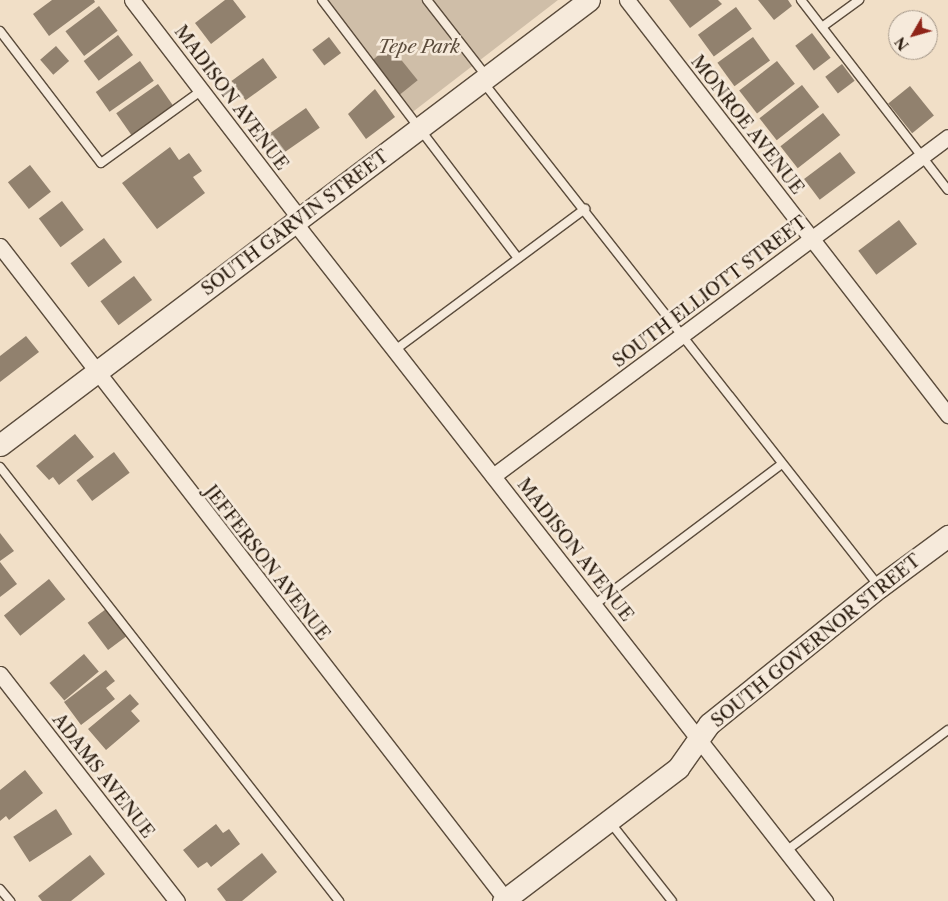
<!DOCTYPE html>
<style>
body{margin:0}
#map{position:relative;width:948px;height:901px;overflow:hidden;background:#f1dfc7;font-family:"Libre Caslon Text",serif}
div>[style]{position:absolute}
.green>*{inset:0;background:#cfbea8}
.building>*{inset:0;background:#91816e;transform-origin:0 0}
.roads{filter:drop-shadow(1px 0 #5b4c3c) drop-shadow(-1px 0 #5b4c3c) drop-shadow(0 1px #5b4c3c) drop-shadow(0 -1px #5b4c3c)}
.lane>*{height:8px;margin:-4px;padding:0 4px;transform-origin:4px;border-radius:4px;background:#f6eadb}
.street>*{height:15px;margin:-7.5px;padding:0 7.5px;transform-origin:7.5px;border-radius:7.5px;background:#f6eadb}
.secondary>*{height:21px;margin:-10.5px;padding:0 10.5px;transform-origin:10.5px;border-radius:10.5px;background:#f6eadb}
span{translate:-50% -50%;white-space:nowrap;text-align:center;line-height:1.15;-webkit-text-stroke:5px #f6eadb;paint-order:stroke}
.park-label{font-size:18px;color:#5b4c3c;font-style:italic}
.street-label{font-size:18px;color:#291b0e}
.north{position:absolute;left:888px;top:10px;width:50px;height:50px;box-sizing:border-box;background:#f6eadb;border:1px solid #a49789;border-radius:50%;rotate:232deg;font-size:14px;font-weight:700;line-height:20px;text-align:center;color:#291b0e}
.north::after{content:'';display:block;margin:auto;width:18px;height:22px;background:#8f2418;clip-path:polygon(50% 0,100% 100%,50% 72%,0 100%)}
</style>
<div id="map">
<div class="green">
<i style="clip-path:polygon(323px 0,558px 0,410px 114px)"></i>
</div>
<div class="building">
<i style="clip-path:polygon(52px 0,94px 0,95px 2px,49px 36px,33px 14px)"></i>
<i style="clip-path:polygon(225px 0,233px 0,246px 17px,211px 44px,195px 23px)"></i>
<i style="clip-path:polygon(669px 0,718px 0,722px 4px,690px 28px)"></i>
<i style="clip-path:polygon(758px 0,788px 0,792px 6px,774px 20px)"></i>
<i style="left:99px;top:6px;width:31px;height:42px;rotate:53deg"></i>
<i style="left:736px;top:7px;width:27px;height:47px;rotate:54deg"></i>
<i style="left:812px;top:33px;width:31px;height:21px;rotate:53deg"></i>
<i style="left:118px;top:35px;width:25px;height:43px;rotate:53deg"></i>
<i style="left:329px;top:37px;width:20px;height:21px;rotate:53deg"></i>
<i style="left:753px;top:37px;width:29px;height:44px;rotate:54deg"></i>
<i style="left:56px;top:46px;width:20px;height:21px;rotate:49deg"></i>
<i style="left:390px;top:46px;width:44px;height:26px;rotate:51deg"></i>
<i style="left:263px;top:58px;width:24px;height:39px;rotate:54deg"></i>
<i style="left:140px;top:61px;width:24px;height:54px;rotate:55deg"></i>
<i style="left:777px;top:61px;width:29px;height:48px;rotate:52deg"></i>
<i style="left:842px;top:64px;width:21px;height:21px;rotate:53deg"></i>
<i style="left:158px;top:84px;width:28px;height:51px;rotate:55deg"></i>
<i style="left:802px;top:85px;width:28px;height:54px;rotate:52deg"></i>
<i style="left:910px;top:86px;width:38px;height:28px;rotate:51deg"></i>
<i style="clip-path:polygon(375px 89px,395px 117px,366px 139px,348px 114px)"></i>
<i style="left:306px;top:108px;width:24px;height:47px;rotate:55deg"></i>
<i style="left:823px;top:113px;width:28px;height:54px;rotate:52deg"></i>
<i style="clip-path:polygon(170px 147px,179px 160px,189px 153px,202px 171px,193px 177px,205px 193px,157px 229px,122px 183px)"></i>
<i style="left:840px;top:152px;width:26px;height:45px;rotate:53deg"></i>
<i style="left:30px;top:165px;width:34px;height:28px;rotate:52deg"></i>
<i style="left:62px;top:201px;width:36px;height:29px;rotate:53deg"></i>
<i style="left:899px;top:220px;width:30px;height:51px;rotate:53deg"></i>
<i style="left:104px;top:238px;width:30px;height:42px;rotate:53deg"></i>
<i style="left:134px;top:276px;width:30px;height:42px;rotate:53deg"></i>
<i style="clip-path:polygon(26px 336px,39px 352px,0 382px,0 356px)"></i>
<i style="clip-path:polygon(75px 434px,94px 457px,59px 485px,53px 477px,49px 480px,36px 466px)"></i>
<i style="left:114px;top:452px;width:26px;height:47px;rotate:53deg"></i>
<i style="clip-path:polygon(0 533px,14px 551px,0 561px)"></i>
<i style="clip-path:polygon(0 562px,17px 584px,0 597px)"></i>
<i style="left:49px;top:579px;width:26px;height:58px;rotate:51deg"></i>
<i style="left:106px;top:609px;width:34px;height:23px;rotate:53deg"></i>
<i style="left:84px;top:654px;width:23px;height:45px;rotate:50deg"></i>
<i style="clip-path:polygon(106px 670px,115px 681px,106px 688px,115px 699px,81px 725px,64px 702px)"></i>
<i style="clip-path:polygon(130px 694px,139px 704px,131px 711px,140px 721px,106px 750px,88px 729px)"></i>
<i style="clip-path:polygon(25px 770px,43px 793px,9px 820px,6px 816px,0 821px,0 790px)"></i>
<i style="left:56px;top:809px;width:30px;height:51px;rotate:57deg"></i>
<i style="clip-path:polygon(216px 824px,223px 833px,229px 829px,240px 844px,211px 867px,207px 862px,198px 868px,183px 850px)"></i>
<i style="clip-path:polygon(262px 853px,277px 872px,242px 901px,226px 901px,217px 889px)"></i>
<i style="clip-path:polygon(90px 855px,105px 874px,71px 901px,42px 901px,38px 896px)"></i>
</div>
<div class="roads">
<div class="lane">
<i style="left:322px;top:0;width:324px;rotate:52.8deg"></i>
<i style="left:427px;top:0;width:98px;rotate:52.1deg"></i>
<i style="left:801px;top:0;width:240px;rotate:52.3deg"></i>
<i style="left:822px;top:27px;width:46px;rotate:-36.1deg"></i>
<i style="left:0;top:31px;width:166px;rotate:52.6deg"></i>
<i style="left:101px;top:163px;width:123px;rotate:-35.8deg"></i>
<i style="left:483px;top:82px;width:640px;rotate:51.86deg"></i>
<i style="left:395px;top:350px;width:237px;rotate:-36.6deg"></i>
<i style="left:0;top:467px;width:551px;rotate:52.01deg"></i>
<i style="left:594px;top:605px;width:235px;rotate:-36.9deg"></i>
<i style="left:610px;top:822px;width:100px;rotate:51.9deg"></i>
<i style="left:786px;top:851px;width:202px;rotate:-36.8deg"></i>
<i style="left:0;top:889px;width:16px;rotate:50deg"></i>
</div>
<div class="street">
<i style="left:132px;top:0;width:276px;rotate:52.5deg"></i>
<i style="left:627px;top:0;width:525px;rotate:52.28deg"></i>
<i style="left:295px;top:223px;width:861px;rotate:51.98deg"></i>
<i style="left:0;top:246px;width:828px;rotate:52.26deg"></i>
<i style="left:493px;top:476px;width:567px;rotate:-36.69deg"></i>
<i style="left:0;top:674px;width:288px;rotate:52.1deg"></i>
</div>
<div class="secondary">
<i style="left:0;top:445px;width:738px;rotate:-37.07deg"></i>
<i style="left:503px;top:901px;width:220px;rotate:-37.2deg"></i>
<i style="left:678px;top:768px;width:54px;rotate:-54.8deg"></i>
<i style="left:709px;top:724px;width:218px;rotate:-38.9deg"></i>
<i style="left:879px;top:587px;width:86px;rotate:-36.5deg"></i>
</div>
</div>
<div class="park-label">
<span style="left:419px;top:47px">Tepe Park</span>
</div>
<div class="street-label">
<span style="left:231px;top:98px;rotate:53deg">MADISON AVENUE</span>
<span style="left:747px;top:125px;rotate:52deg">MONROE AVENUE</span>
<span style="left:295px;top:223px;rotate:-37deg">SOUTH GARVIN STREET</span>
<span style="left:710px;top:292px;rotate:-37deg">SOUTH ELLIOTT STREET</span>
<span style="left:575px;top:550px;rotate:52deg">MADISON AVENUE</span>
<span style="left:267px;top:563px;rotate:52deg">JEFFERSON AVENUE</span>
<span style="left:816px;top:641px;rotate:-39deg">SOUTH GOVERNOR STREET</span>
<span style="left:103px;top:776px;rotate:52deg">ADAMS AVENUE</span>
</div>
<div class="north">N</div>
</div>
